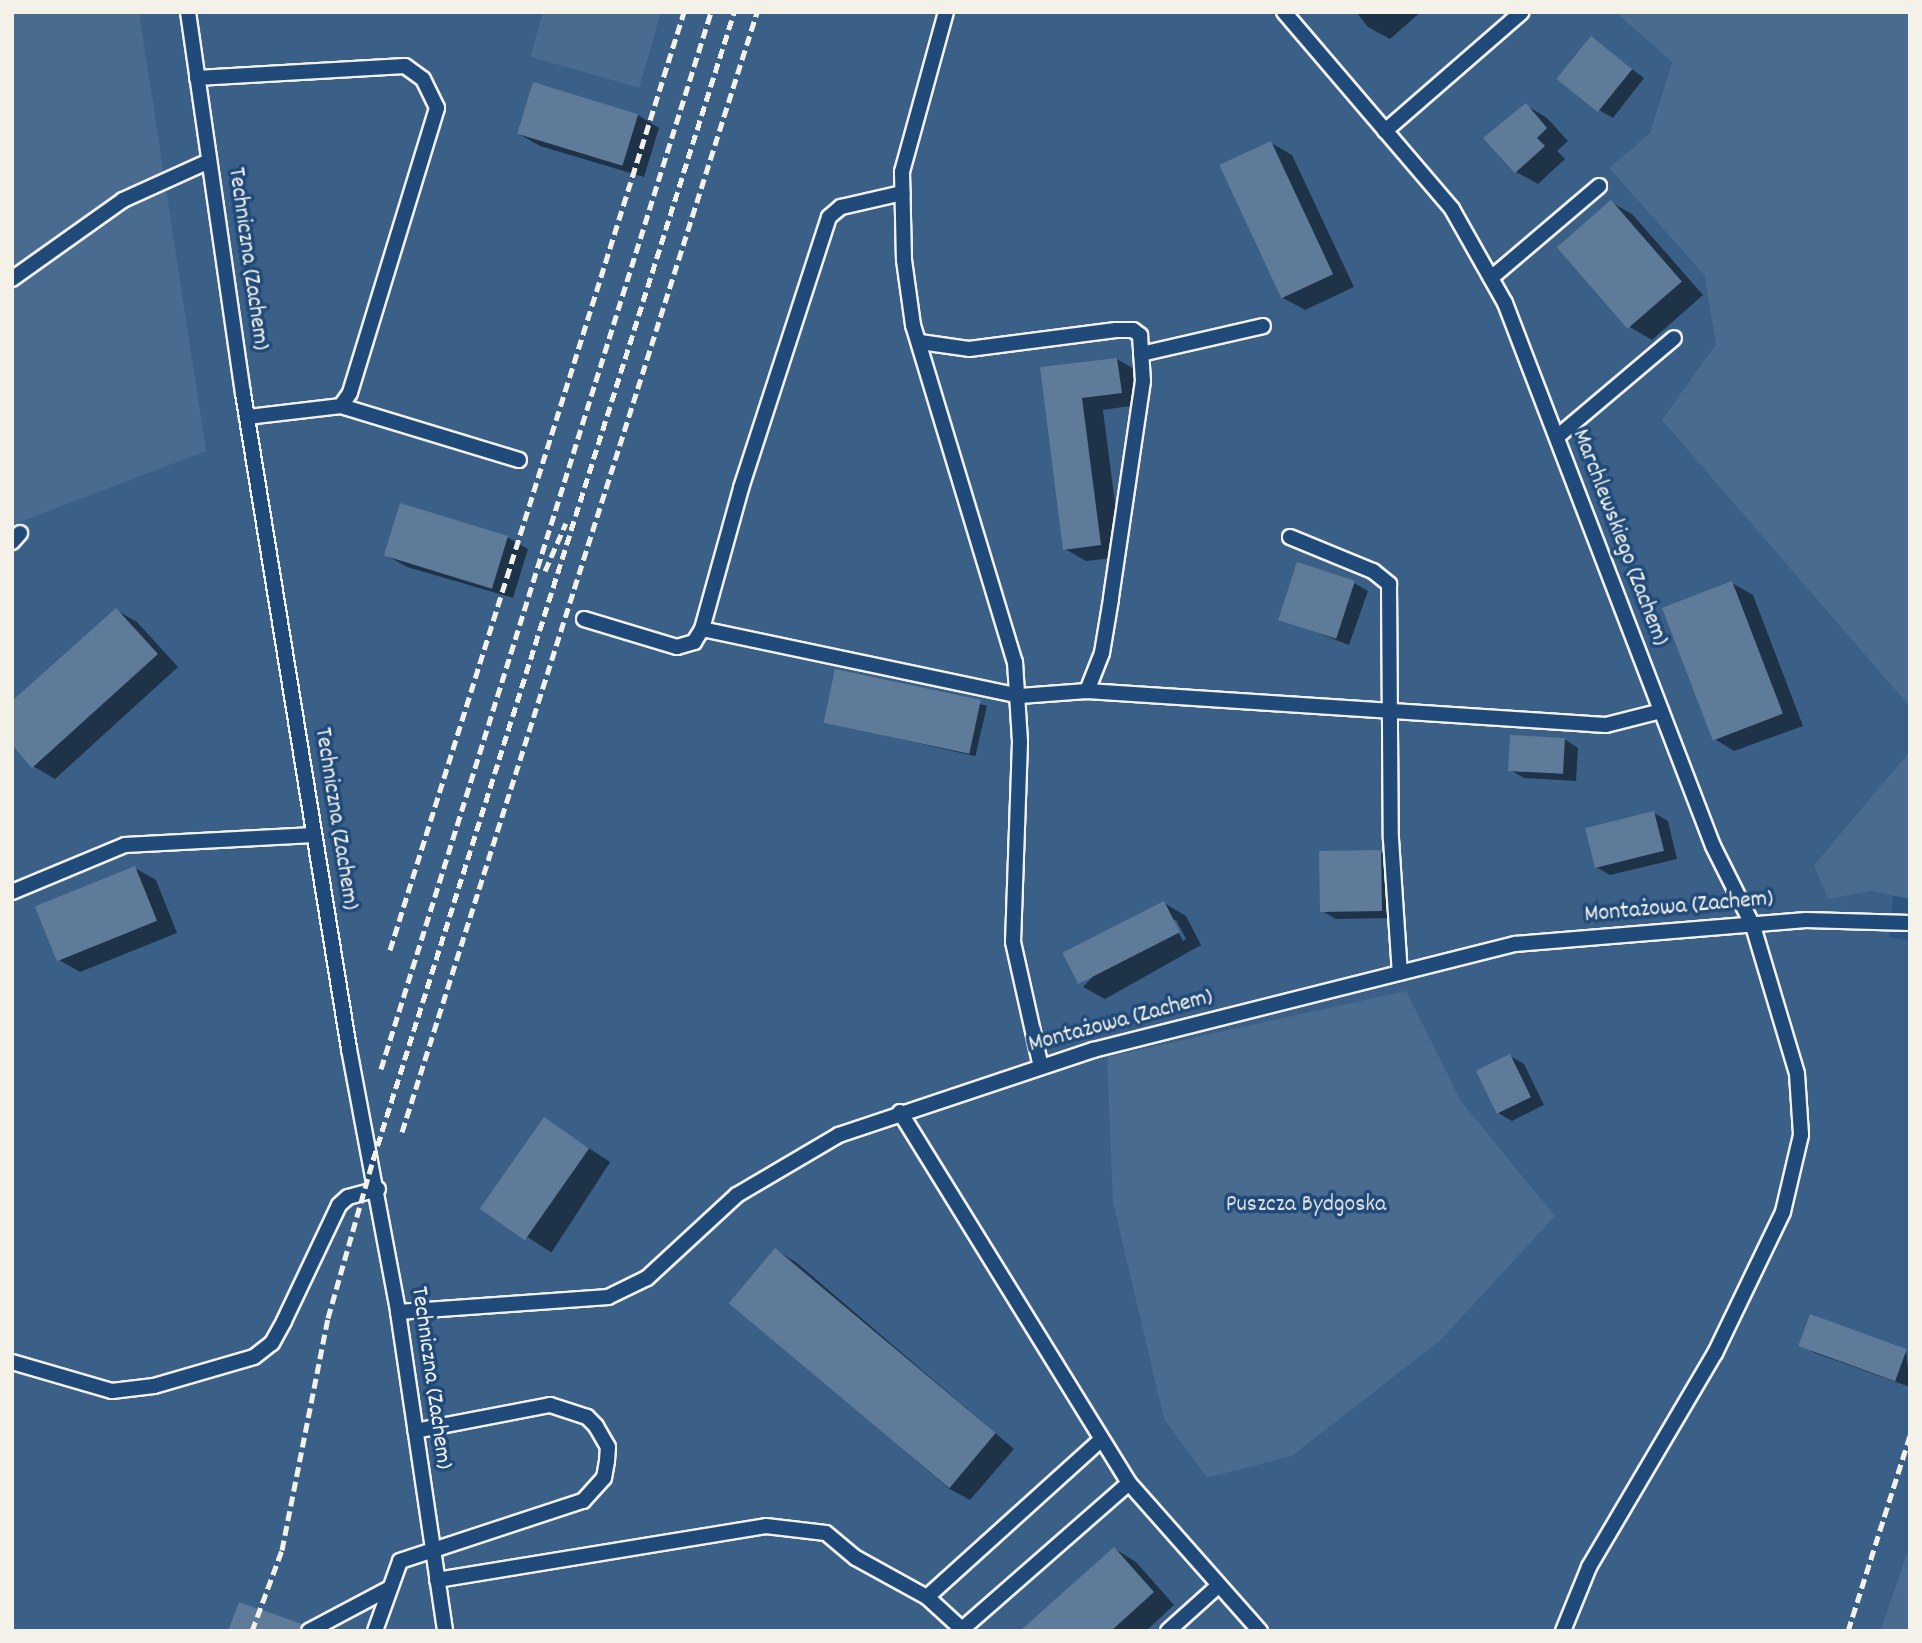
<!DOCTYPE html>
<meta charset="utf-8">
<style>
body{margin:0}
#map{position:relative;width:1922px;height:1643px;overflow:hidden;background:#2c5481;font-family:Dekko,sans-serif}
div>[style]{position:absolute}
.built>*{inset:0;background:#3b6088}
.green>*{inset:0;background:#496b90}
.shadow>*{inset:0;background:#0007;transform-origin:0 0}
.building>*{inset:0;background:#5e7b9a;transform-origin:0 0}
.roads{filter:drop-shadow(2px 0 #f4f1e8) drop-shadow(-2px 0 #f4f1e8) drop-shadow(0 2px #f4f1e8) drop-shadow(0 -2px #f4f1e8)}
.lane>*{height:14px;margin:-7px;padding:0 7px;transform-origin:7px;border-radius:7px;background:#1f4a7a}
.rail>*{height:5px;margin-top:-2.5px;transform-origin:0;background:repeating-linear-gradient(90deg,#f4f1e8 0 10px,transparent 0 15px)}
span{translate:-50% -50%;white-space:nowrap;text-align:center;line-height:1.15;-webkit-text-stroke:7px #1f4a7a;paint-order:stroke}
.street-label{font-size:24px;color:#f4f1e8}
.park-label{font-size:24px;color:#dadddb}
.frame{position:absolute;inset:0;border:14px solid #f4f1e8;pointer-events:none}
</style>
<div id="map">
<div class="built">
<i style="clip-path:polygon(evenodd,12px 12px,543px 12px,530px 57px,638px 88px,661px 12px,1615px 12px,1672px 62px,1650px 133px,1609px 168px,1704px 275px,1716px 344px,1663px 420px,1910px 707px,1910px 751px,1814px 865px,1828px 899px,1872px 891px,1893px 895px,1889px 937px,1910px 941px,1910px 1545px,1881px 1631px,12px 1631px,12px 12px,1406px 992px,1461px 1101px,1555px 1216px,1441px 1340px,1292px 1456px,1207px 1478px,1164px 1419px,1113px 1203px,1406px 992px)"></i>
</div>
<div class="green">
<i style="clip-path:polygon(12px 12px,139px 12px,206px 451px,12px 525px)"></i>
<i style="clip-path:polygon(543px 12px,661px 12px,639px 88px,530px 57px)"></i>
<i style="clip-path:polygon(1615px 12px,1910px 12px,1910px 707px,1662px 420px,1716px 344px,1704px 275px,1609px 168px,1650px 133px,1672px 62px)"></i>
<i style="clip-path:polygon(1910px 751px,1910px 899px,1872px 891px,1828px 899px,1814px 865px)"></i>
<i style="clip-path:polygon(1406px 991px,1461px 1101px,1555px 1216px,1441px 1340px,1292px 1456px,1207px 1478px,1164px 1419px,1113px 1203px,1107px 1057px)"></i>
<i style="clip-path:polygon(1910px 1545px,1910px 1631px,1881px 1631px,1882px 1626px)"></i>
</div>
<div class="shadow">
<i style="clip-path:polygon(1356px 12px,1421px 12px,1390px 39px,1368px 27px)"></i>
<i style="clip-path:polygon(1591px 39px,1644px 78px,1613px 118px,1599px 110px)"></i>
<i style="clip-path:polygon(534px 84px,638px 115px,659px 128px,644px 177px,540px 146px,519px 134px)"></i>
<i style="clip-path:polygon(1526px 105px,1547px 118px,1568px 141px,1557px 151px,1565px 159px,1538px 184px,1516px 172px)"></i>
<i style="clip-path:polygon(1271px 143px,1292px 155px,1354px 287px,1305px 310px,1283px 298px)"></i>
<i style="clip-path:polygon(1611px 202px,1632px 214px,1703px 295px,1652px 340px,1630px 327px)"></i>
<i style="clip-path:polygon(1117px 359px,1139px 372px,1143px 404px,1103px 410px,1122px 557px,1086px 561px,1065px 549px,1042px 369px)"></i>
<i style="clip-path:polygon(507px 537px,528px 549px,513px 598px,407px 567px,386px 555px)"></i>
<i style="clip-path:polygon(1354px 583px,1368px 591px,1349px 645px,1279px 618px)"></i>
<i style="clip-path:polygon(1732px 583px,1753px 595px,1803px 726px,1734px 751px,1713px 738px)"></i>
<i style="clip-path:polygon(116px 610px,137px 622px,178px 667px,55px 779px,33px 766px)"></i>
<i style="left:837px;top:671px;width:154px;height:52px;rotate:13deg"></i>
<i style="clip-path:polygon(1564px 739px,1578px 748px,1576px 781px,1524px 778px,1510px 770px)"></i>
<i style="clip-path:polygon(1654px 813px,1668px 821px,1677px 859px,1610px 875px,1596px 867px)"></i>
<i style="clip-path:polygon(1381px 852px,1395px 860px,1395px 918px,1336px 919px,1322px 911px)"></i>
<i style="clip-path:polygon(135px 868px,156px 880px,177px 933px,80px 972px,59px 960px)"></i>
<i style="clip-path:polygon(evenodd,1164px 903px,1186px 916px,1201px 945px,1105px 999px,1083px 987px,1164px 903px,1172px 920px,1176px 920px,1186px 939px,1183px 941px,1172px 920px)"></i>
<i style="clip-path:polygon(1510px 1056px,1524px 1064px,1544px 1105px,1512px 1121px,1498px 1113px)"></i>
<i style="left:544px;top:1119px;width:79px;height:108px;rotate:33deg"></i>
<i style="clip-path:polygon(776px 1250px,797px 1263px,1014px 1449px,970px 1500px,948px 1488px,732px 1302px)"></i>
<i style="clip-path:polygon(1801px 1345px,1906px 1351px,1910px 1387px,1815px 1353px)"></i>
<i style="clip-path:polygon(1115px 1549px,1136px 1562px,1174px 1605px,1146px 1631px,1022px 1631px)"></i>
</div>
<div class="building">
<i style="left:1591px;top:36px;width:53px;height:55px;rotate:39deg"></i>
<i style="left:533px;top:82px;width:110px;height:54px;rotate:17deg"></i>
<i style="clip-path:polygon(1526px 103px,1547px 128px,1537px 138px,1545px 146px,1515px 173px,1483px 138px)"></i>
<i style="left:1271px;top:141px;width:147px;height:57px;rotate:65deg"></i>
<i style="left:1611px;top:200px;width:108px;height:72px;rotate:49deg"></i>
<i style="clip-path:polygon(1117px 358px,1122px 393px,1082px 398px,1101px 545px,1063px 550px,1040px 367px)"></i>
<i style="left:400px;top:503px;width:113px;height:55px;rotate:17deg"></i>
<i style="left:1297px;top:562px;width:61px;height:61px;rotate:18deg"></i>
<i style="left:1732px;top:581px;width:142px;height:75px;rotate:69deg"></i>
<i style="clip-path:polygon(116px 608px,158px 654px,32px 768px,12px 745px,12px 701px)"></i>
<i style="left:835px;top:669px;width:149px;height:55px;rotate:12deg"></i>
<i style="left:1510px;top:735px;width:55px;height:36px;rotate:3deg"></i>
<i style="left:1654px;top:811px;width:41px;height:71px;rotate:76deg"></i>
<i style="left:1381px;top:850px;width:61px;height:62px;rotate:89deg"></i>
<i style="left:135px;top:866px;width:59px;height:108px;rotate:68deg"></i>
<i style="left:1164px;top:901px;width:35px;height:114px;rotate:63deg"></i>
<i style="left:1510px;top:1054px;width:48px;height:38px;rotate:64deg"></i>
<i style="left:544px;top:1117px;width:55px;height:112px;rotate:35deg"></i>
<i style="left:775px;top:1248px;width:288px;height:72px;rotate:40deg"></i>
<i style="left:1810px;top:1314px;width:103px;height:34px;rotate:20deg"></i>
<i style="clip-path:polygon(1114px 1547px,1154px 1592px,1111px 1631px,1020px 1631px)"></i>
<i style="clip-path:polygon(239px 1602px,302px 1624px,299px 1631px,228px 1631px)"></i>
</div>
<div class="roads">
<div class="lane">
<i style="left:188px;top:12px;width:385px;rotate:81.8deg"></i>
<i style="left:243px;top:393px;width:665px;rotate:80.82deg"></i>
<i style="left:349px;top:1049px;width:268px;rotate:79.4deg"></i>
<i style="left:398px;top:1312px;width:322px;rotate:81.6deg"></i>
<i style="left:946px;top:12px;width:166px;rotate:105.4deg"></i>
<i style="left:902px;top:172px;width:88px;rotate:88.7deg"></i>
<i style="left:904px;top:260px;width:66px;rotate:82.1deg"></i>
<i style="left:913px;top:325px;width:352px;rotate:73.2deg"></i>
<i style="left:1015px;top:662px;width:80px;rotate:86.4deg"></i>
<i style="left:1020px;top:742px;width:200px;rotate:92deg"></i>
<i style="left:1013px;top:942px;width:128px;rotate:77.4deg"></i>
<i style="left:1284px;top:12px;width:259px;rotate:49.5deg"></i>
<i style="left:1452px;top:209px;width:108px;rotate:60.6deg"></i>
<i style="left:1505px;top:303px;width:581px;rotate:69.04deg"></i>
<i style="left:1713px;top:846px;width:89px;rotate:63.4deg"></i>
<i style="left:1753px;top:926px;width:154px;rotate:73.4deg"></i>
<i style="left:1797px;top:1074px;width:61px;rotate:86.2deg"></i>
<i style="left:1801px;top:1135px;width:79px;rotate:103.2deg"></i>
<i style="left:1783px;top:1212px;width:157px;rotate:115.7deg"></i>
<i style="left:1715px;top:1353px;width:248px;rotate:120.5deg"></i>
<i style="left:1589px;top:1567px;width:69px;rotate:112.1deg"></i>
<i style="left:197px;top:78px;width:208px;rotate:-3.3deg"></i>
<i style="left:405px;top:66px;width:22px;rotate:36deg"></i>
<i style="left:423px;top:79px;width:32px;rotate:64deg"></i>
<i style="left:437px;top:108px;width:298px;rotate:107deg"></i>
<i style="left:350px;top:393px;width:16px;rotate:125deg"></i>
<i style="left:341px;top:406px;width:95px;rotate:173.3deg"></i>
<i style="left:1385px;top:131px;width:181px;rotate:-41deg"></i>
<i style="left:1491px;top:278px;width:142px;rotate:-40.4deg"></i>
<i style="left:12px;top:279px;width:136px;rotate:-35.4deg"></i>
<i style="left:123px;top:200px;width:94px;rotate:-24.4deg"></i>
<i style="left:920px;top:342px;width:49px;rotate:8.1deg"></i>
<i style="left:969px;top:349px;width:148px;rotate:-7.4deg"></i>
<i style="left:1116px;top:330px;width:17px"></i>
<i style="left:1133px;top:330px;width:9px;rotate:36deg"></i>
<i style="left:1140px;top:335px;width:46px;rotate:86.3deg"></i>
<i style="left:1143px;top:381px;width:220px;rotate:98.4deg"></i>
<i style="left:1111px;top:599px;width:55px;rotate:99.5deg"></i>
<i style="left:1102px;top:653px;width:41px;rotate:111.5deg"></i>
<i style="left:1141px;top:354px;width:125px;rotate:-12.9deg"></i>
<i style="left:341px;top:406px;width:186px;rotate:16.9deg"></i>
<i style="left:1557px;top:437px;width:153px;rotate:-40.2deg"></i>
<i style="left:1290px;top:537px;width:90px;rotate:22.3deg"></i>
<i style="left:1373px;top:571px;width:21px;rotate:39deg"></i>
<i style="left:1389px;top:584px;width:255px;rotate:89.6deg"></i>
<i style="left:1391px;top:839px;width:134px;rotate:86.2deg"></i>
<i style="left:12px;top:542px;width:12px;rotate:-48deg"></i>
<i style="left:584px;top:619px;width:97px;rotate:16.8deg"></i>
<i style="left:677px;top:647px;width:18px;rotate:-16deg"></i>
<i style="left:694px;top:642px;width:15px;rotate:-58deg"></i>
<i style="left:702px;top:629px;width:325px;rotate:11.9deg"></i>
<i style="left:1020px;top:696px;width:67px;rotate:-4.3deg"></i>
<i style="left:1087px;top:691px;width:520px;rotate:3.75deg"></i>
<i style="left:1606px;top:725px;width:57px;rotate:-14.3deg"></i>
<i style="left:702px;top:629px;width:146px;rotate:-74.5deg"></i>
<i style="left:741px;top:488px;width:285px;rotate:-72deg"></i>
<i style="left:829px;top:217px;width:16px;rotate:-40deg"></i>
<i style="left:841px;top:207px;width:63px;rotate:-12.9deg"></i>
<i style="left:12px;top:892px;width:122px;rotate:-22.6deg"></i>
<i style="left:125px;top:845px;width:189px;rotate:-3deg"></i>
<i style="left:900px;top:1112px;width:436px;rotate:58.3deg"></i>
<i style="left:1129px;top:1483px;width:222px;rotate:138.8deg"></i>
<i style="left:398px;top:1312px;width:211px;rotate:-4.1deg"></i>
<i style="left:608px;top:1297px;width:43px;rotate:-26deg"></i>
<i style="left:647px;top:1278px;width:122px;rotate:-42.7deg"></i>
<i style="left:737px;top:1195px;width:118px;rotate:-30.5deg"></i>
<i style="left:839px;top:1135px;width:268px;rotate:-18.5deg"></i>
<i style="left:1093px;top:1050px;width:435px;rotate:-14.1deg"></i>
<i style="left:1515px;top:944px;width:292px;rotate:-4.7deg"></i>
<i style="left:1806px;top:920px;width:104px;rotate:1.7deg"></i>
<i style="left:12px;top:1362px;width:104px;rotate:16.2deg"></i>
<i style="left:112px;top:1391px;width:42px;rotate:-6.8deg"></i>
<i style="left:154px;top:1386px;width:104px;rotate:-16.2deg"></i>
<i style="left:254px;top:1357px;width:23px;rotate:-38deg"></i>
<i style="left:272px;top:1343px;width:25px;rotate:-61deg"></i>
<i style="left:284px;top:1321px;width:128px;rotate:-64.6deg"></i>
<i style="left:339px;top:1205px;width:12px;rotate:-42deg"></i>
<i style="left:348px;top:1197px;width:31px;rotate:-15deg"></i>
<i style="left:1129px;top:1483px;width:198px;rotate:48.5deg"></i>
<i style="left:437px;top:1580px;width:333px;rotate:-9.3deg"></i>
<i style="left:766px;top:1526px;width:60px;rotate:6.7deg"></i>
<i style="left:826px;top:1533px;width:39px;rotate:40deg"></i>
<i style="left:856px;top:1558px;width:81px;rotate:28.8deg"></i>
<i style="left:927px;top:1597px;width:50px;rotate:42.6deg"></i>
<i style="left:927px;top:1597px;width:234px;rotate:-42.1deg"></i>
<i style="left:309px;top:1631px;width:92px;rotate:-28deg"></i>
<i style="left:375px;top:1631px;width:74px;rotate:-70.3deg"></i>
<i style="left:400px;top:1561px;width:193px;rotate:-18.2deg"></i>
<i style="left:583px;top:1501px;width:31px;rotate:-48deg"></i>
<i style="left:604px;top:1478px;width:17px;rotate:-80deg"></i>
<i style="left:607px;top:1461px;width:14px;rotate:-86deg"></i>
<i style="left:608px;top:1447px;width:24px;rotate:-120deg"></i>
<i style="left:596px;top:1426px;width:13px;rotate:-135deg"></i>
<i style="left:587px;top:1417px;width:39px;rotate:-162deg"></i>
<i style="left:550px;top:1405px;width:137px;rotate:169.1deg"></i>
<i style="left:1168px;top:1631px;width:67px;rotate:-42deg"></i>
</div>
</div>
<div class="rail">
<i style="left:545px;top:571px;width:52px;rotate:-66.4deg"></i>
<i style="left:390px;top:950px;width:983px;rotate:-72.6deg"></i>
<i style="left:381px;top:1069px;width:1107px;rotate:-72.66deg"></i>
<i style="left:402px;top:1132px;width:1175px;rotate:-72.41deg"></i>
<i style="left:252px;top:1631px;width:86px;rotate:-69.7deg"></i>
<i style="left:282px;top:1550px;width:237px;rotate:-78.8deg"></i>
<i style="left:328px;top:1318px;width:164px;rotate:-74.1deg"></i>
<i style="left:373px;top:1160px;width:1203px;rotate:-72.54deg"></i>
<i style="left:1848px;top:1631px;width:205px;rotate:-72.4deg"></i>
</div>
<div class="street-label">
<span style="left:247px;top:259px;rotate:82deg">Techniczna (Zachem)</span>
<span style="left:1619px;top:538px;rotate:69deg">Marchlewskiego (Zachem)</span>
<span style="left:335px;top:819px;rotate:81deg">Techniczna (Zachem)</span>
<span style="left:1679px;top:908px;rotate:-5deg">Montażowa (Zachem)</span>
<span style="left:1121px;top:1022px;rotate:-15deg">Montażowa (Zachem)</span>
<span style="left:430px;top:1378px;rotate:82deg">Techniczna (Zachem)</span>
</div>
<div class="park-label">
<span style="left:1306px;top:1206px">Puszcza Bydgoska</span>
</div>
<div class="frame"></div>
</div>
